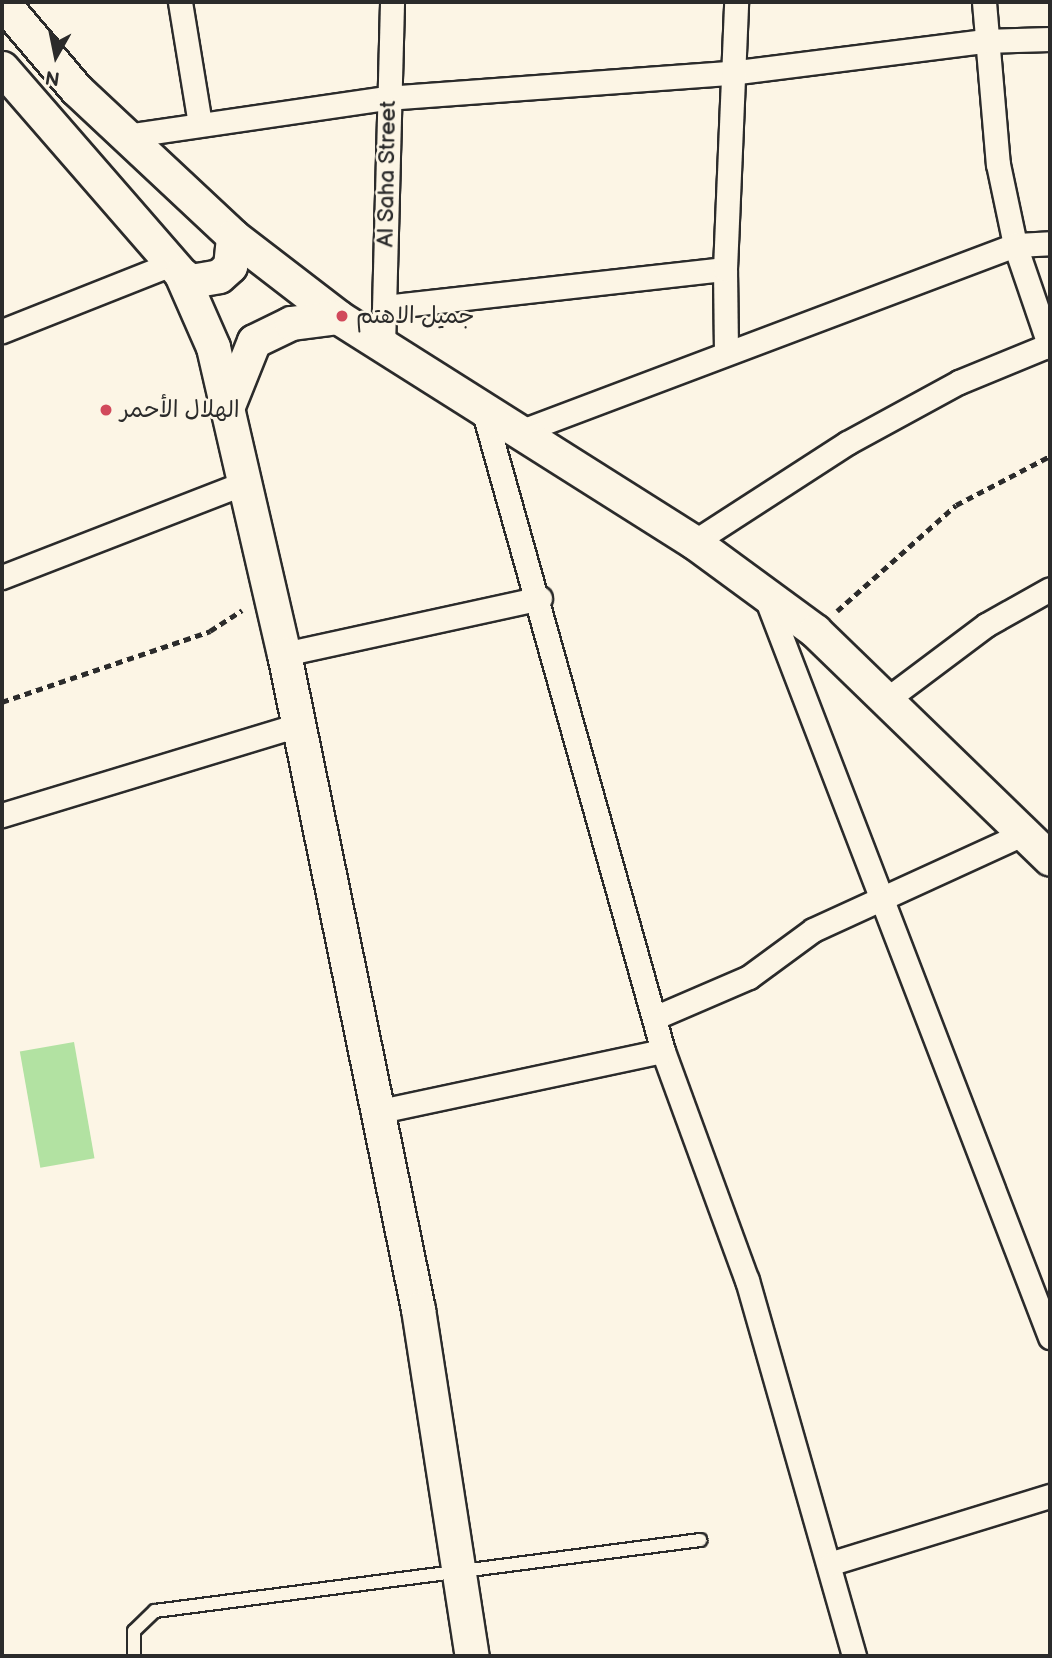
<!DOCTYPE html>
<meta charset="utf-8">
<style>
body{margin:0}
#map{position:relative;width:1052px;height:1658px;overflow:hidden;background:#fcf5e5;font-family:"Balsamiq Sans","Playpen Sans Arabic",sans-serif}
div>[style]{position:absolute}
.green>*{inset:0;background:#b2e2a2;transform-origin:0 0}
.path>*{height:4.5px;margin-top:-2.25px;transform-origin:0;background:repeating-linear-gradient(90deg,#2b2b2b 0 7px,transparent 0 12px)}
.roads{filter:drop-shadow(2px 0 #2b2b2b) drop-shadow(-2px 0 #2b2b2b) drop-shadow(0 2px #2b2b2b) drop-shadow(0 -2px #2b2b2b)}
.lane>*{height:12px;margin:-6px;padding:0 6px;transform-origin:6px;border-radius:6px;background:#fcf5e5}
.street>*{height:23px;margin:-11.5px;padding:0 11.5px;transform-origin:11.5px;border-radius:11.5px;background:#fcf5e5}
.secondary>*{height:33px;margin:-16.5px;padding:0 16.5px;transform-origin:16.5px;border-radius:16.5px;background:#fcf5e5}
.dots>*{width:19px;height:19px;translate:-50% -50%;box-sizing:border-box;border:4px solid #fcf5e5;border-radius:50%}
span{translate:-50% -50%;white-space:nowrap;text-align:center;line-height:1.15;-webkit-text-stroke:5px #fcf5e5;paint-order:stroke}
.street-label{font-size:23px;color:#2b2b2b}
.poi-label{font-size:23px;color:#2b2b2b}
.left{translate:0 -50%;text-align:left}
.frame{position:absolute;inset:0;border:4px solid #2b2b2b;pointer-events:none}
.north{position:absolute;left:21px;top:21px;width:70px;height:70px;-webkit-text-stroke:5px #fcf5e5;paint-order:stroke;rotate:189deg;font-size:19px;font-weight:700;line-height:28px;text-align:center;color:#2b2b2b}
.north::after{content:'';display:block;margin:auto;width:24px;height:32px;background:#2b2b2b;clip-path:polygon(50% 0,100% 100%,50% 72%,0 100%)}
</style>
<div id="map">
<div class="green">
<i style="left:74px;top:1042px;width:118px;height:55px;rotate:80deg"></i>
</div>
<div class="path">
<i style="left:837px;top:611px;width:159px;rotate:-41.7deg"></i>
<i style="left:956px;top:505px;width:106px;rotate:-27.5deg"></i>
<i style="left:2px;top:702px;width:220px;rotate:-18.8deg"></i>
<i style="left:210px;top:631px;width:38px;rotate:-33deg"></i>
</div>
<div class="roads">
<div class="lane">
<i style="left:134px;top:1656px;width:25px;rotate:-90deg"></i>
<i style="left:134px;top:1631px;width:29px;rotate:-44deg"></i>
<i style="left:155px;top:1611px;width:550px;rotate:-7.42deg"></i>
</div>
<div class="street">
<i style="left:180px;top:2px;width:124px;rotate:80.7deg"></i>
<i style="left:984px;top:2px;width:163px;rotate:85.1deg"></i>
<i style="left:998px;top:164px;width:83px;rotate:78.1deg"></i>
<i style="left:1015px;top:245px;width:108px;rotate:71.1deg"></i>
<i style="left:126px;top:136px;width:264px;rotate:-8.3deg"></i>
<i style="left:387px;top:98px;width:344px;rotate:-4.2deg"></i>
<i style="left:730px;top:73px;width:255px;rotate:-7.2deg"></i>
<i style="left:983px;top:41px;width:67px;rotate:-1.7deg"></i>
<i style="left:725px;top:269px;width:83px;rotate:89.3deg"></i>
<i style="left:385px;top:307px;width:342px;rotate:-6.4deg"></i>
<i style="left:725px;top:269px;width:267px;rotate:-87.6deg"></i>
<i style="left:2px;top:331px;width:182px;rotate:-21.6deg"></i>
<i style="left:383px;top:347px;width:345px;rotate:-88.5deg"></i>
<i style="left:483px;top:409px;width:667px;rotate:74.34deg"></i>
<i style="left:663px;top:1051px;width:244px;rotate:69.9deg"></i>
<i style="left:747px;top:1280px;width:391px;rotate:74.1deg"></i>
<i style="left:522px;top:431px;width:527px;rotate:-20.67deg"></i>
<i style="left:1015px;top:245px;width:35px;rotate:-3deg"></i>
<i style="left:694px;top:542px;width:182px;rotate:-32.9deg"></i>
<i style="left:847px;top:443px;width:128px;rotate:-28.6deg"></i>
<i style="left:959px;top:382px;width:97px;rotate:-22.3deg"></i>
<i style="left:2px;top:577px;width:260px;rotate:-21.2deg"></i>
<i style="left:765px;top:595px;width:795px;rotate:68.99deg"></i>
<i style="left:284px;top:654px;width:262px;rotate:-12.3deg"></i>
<i style="left:890px;top:697px;width:120px;rotate:-36.9deg"></i>
<i style="left:986px;top:625px;width:73px;rotate:-29.4deg"></i>
<i style="left:2px;top:815px;width:310px;rotate:-16.9deg"></i>
<i style="left:654px;top:1018px;width:103px;rotate:-23.3deg"></i>
<i style="left:749px;top:977px;width:79px;rotate:-36.3deg"></i>
<i style="left:813px;top:930px;width:235px;rotate:-24.6deg"></i>
<i style="left:380px;top:1111px;width:289px;rotate:-12deg"></i>
<i style="left:832px;top:1563px;width:228px;rotate:-17.1deg"></i>
</div>
<div class="secondary">
<i style="left:2px;top:2px;width:114px;rotate:49.6deg"></i>
<i style="left:76px;top:89px;width:215px;rotate:43.1deg"></i>
<i style="left:233px;top:236px;width:133px;rotate:37.6deg"></i>
<i style="left:338px;top:317px;width:421px;rotate:32.3deg"></i>
<i style="left:694px;top:542px;width:150px;rotate:36.3deg"></i>
<i style="left:815px;top:631px;width:327px;rotate:44.1deg"></i>
<i style="left:2px;top:68px;width:273px;rotate:49deg"></i>
<i style="left:181px;top:274px;width:12px;rotate:35deg"></i>
<i style="left:191px;top:281px;width:28px;rotate:-10deg"></i>
<i style="left:219px;top:276px;width:15px;rotate:-42deg"></i>
<i style="left:230px;top:266px;width:30px;rotate:-84deg"></i>
<i style="left:181px;top:274px;width:80px;rotate:66.3deg"></i>
<i style="left:213px;top:347px;width:315px;rotate:77deg"></i>
<i style="left:284px;top:654px;width:669px;rotate:78.44deg"></i>
<i style="left:418px;top:1309px;width:351px;rotate:81.2deg"></i>
<i style="left:227px;top:408px;width:72px;rotate:-68.1deg"></i>
<i style="left:254px;top:341px;width:41px;rotate:-25.9deg"></i>
<i style="left:291px;top:323px;width:47px;rotate:-7.3deg"></i>
</div>
</div>
<div class="dots">
<i style="left:342px;top:316px;background:#d1495b"></i>
<i style="left:106px;top:410px;background:#d1495b"></i>
</div>
<div class="street-label">
<span style="left:387px;top:174px;rotate:-89deg">Al Saha Street</span>
</div>
<div class="poi-label">
<span class="left" style="left:356px;top:316px">جميل الاهتم</span>
<span class="left" style="left:120px;top:410px">الهلال الأحمر</span>
</div>
<div class="frame"></div>
<div class="north">N</div>
</div>
